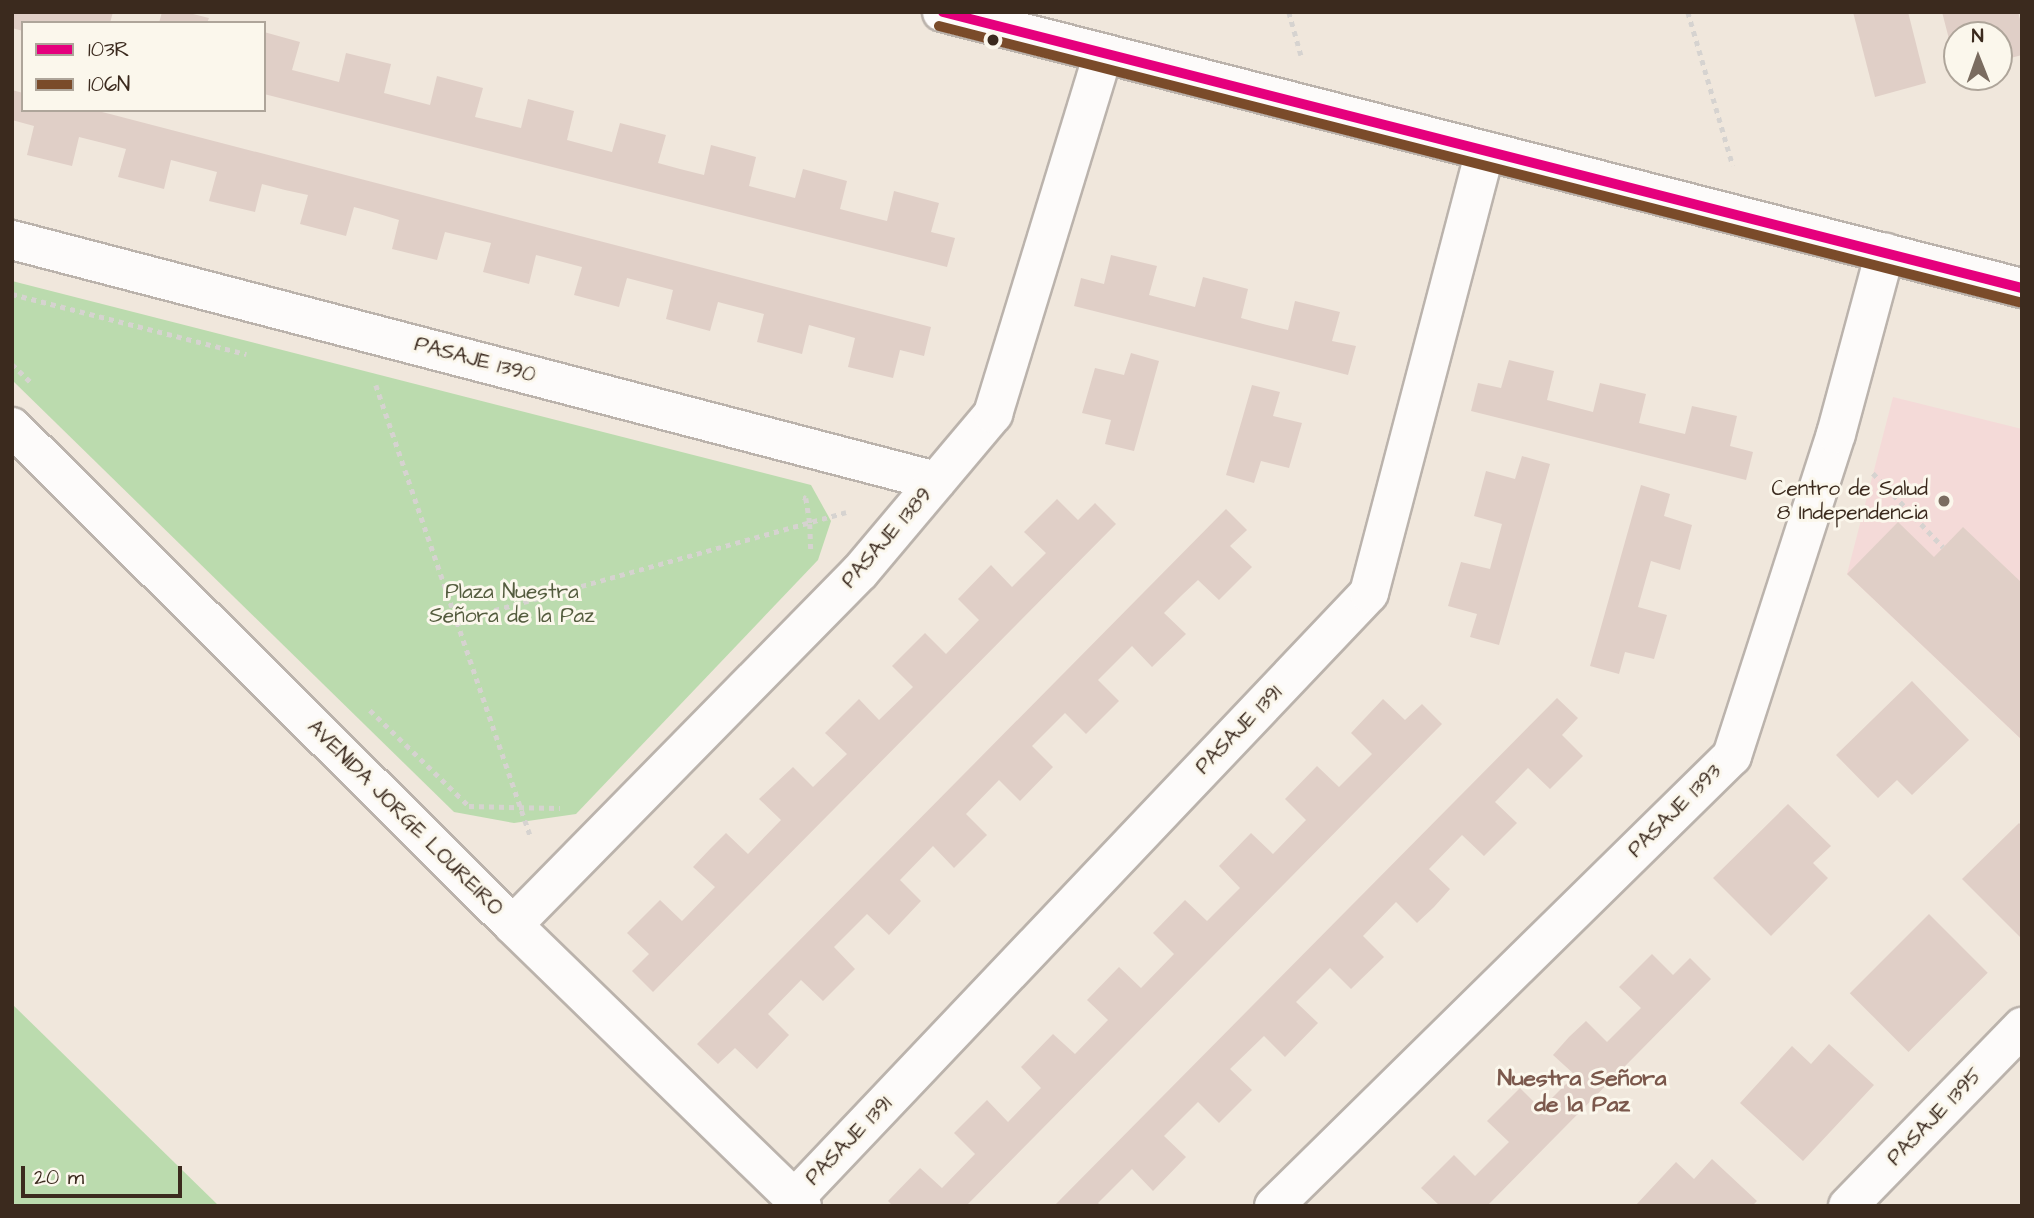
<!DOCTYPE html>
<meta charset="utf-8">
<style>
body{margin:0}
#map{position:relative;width:2034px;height:1218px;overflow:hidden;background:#f0e7dc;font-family:"Architects Daughter",sans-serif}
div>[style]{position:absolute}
.built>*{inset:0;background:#f4dad8}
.green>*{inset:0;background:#bbdbae}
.building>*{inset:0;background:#e0cfc7;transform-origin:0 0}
.path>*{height:4.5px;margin-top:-2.25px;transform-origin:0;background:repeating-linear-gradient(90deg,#d6d3d0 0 5px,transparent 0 10px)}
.roads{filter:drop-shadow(2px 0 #bbb3ac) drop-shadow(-2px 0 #bbb3ac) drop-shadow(0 2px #bbb3ac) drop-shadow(0 -2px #bbb3ac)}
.minor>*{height:38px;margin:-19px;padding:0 19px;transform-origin:19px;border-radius:19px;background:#fdfbfa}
.major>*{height:38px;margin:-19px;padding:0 19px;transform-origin:19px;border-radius:19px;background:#fdfbfa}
.bus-1>*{height:10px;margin:-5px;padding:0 5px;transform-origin:5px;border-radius:5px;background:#e5007d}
.bus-2>*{height:10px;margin:-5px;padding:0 5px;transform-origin:5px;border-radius:5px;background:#7a4b2a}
.dots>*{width:19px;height:19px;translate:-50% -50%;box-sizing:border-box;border:4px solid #fbf7ec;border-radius:50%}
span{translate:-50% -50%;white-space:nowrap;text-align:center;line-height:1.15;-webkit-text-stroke:6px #fbf7ec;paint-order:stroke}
.street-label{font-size:21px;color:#3b2a1e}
.poi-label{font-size:21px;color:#3b2a1e}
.right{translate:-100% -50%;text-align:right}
.park-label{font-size:21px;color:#545c3e}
.neighbourhood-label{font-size:23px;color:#7b584c;font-weight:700}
.frame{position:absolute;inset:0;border:14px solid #3b2a1e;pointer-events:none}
.legend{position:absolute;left:21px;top:21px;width:245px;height:91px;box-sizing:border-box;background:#fbf7ec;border:2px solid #aea59a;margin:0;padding:9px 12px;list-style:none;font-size:21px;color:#3b2a1e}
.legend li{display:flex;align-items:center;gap:14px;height:35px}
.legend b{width:35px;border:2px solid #aea59a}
.north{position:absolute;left:1943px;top:21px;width:70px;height:70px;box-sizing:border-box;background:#fbf7ec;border:2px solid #aea59a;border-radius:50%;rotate:359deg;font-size:19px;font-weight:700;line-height:28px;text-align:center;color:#3b2a1e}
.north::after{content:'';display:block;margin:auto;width:24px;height:32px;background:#7a6c60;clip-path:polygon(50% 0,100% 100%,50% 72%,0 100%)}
.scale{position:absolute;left:21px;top:1166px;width:161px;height:32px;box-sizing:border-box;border:4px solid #3b2a1e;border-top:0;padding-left:9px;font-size:21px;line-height:24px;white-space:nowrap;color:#3b2a1e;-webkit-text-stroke:5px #fbf7ec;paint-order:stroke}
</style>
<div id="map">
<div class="built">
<i style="clip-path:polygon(1893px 397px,2022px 429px,2022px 740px,1847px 574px)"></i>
</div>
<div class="green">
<i style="clip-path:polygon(12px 281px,811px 485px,831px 521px,818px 560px,576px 814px,514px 823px,454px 812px,12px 380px)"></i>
<i style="clip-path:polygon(12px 1004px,219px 1206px,12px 1206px)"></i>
</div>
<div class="building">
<i style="clip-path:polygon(12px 12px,113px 12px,110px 23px,23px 23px,23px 31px,12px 28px)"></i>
<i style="clip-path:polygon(162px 12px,185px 12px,209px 18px,207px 23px,159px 23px)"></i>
<i style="clip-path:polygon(1853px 12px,1908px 12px,1926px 83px,1875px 97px)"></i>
<i style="clip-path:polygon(1942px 12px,2018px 12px,2022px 26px,2022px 55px,1999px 61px,1999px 35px,1957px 35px,1956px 66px)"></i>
<i style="clip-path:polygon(264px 32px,300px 42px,292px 70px,339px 82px,346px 53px,391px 64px,384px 93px,430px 105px,437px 76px,483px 88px,475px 117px,521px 128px,528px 99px,574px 111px,567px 140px,612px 152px,620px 123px,666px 135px,658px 163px,680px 169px,704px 175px,711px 145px,756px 157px,749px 186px,795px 198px,803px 169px,847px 181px,840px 209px,863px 215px,887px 221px,894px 191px,939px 203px,931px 232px,955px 238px,947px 267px,264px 94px)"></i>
<i style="clip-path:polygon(12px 90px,23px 93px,23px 110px,94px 110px,110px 114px,931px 327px,924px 356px,900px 350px,893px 378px,848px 367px,855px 338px,809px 325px,802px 354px,757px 342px,764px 314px,718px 302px,710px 331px,666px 319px,673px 290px,627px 278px,619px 307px,574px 295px,582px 267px,536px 255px,529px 284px,483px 272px,491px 243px,445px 232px,437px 260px,392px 249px,399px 220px,376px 213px,354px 207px,346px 236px,300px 224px,308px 195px,285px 190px,262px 184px,255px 212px,209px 201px,217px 172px,171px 160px,164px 189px,118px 177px,126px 149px,103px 143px,79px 137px,72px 166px,27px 155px,34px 126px,12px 120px)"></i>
<i style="clip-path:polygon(1111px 255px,1157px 266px,1149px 295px,1195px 307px,1203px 277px,1248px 289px,1241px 318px,1263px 324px,1288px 330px,1295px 301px,1340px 312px,1332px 341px,1356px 346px,1348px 375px,1074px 306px,1081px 278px,1104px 284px)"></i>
<i style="clip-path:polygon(1131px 353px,1159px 361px,1134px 451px,1105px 444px,1111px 420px,1082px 413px,1095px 368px,1124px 375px)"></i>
<i style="clip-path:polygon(1509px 360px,1554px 371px,1547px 400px,1593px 412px,1600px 383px,1646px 394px,1639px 423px,1685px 434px,1692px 406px,1737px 416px,1730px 446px,1753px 452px,1746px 480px,1471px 411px,1478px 383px,1501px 388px)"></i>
<i style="clip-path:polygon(1252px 385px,1280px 392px,1273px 416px,1302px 423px,1289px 468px,1261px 461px,1254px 483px,1226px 475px)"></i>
<i style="clip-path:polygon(1522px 456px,1550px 464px,1499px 645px,1470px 637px,1477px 614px,1448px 606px,1461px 562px,1490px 569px,1502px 524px,1474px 516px,1486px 471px,1515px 479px)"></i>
<i style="clip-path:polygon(1641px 485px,1670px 494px,1664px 516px,1692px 525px,1680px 570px,1651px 561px,1638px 607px,1667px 615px,1654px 659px,1625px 652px,1619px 674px,1590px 666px)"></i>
<i style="clip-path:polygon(1057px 499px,1078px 520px,1095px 503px,1116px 524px,653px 992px,632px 971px,649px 954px,627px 933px,660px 900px,682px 921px,715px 887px,693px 867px,710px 849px,726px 833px,748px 854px,781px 820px,759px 799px,793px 767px,813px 787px,847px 754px,825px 733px,859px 699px,879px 720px,913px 687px,892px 666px,925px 633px,946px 654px,979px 620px,958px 599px,991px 565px,1012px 587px,1046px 553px,1024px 532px)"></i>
<i style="clip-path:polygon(1226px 509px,1247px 530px,1230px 546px,1252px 567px,1219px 600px,1198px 580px,1181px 596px,1164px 613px,1186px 634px,1152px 667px,1132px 646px,1098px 680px,1119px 701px,1086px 734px,1065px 713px,1032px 746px,1053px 767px,1020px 801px,999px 780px,966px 814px,987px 835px,954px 868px,933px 846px,900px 880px,921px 901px,889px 935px,867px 914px,834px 947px,855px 969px,823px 1001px,801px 980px,768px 1014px,789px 1035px,757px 1069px,735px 1048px,718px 1064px,697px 1044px)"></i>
<i style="clip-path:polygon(1898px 522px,1934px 557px,1963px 527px,2022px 583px,2022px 740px,1847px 574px)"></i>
<i style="clip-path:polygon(1912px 681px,1969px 740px,1912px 795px,1897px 780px,1878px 798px,1836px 755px)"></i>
<i style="clip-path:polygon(1557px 698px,1578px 718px,1562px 735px,1583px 756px,1550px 789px,1528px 768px,1495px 802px,1517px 823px,1484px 856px,1462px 835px,1429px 869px,1450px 889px,1434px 907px,1417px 923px,1396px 902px,1363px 936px,1384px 957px,1351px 989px,1330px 968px,1296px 1002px,1318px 1023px,1285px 1057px,1264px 1036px,1230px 1069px,1252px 1090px,1219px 1123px,1198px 1102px,1164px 1136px,1186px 1157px,1153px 1191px,1132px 1169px,1098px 1203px,1101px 1206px,1054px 1206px)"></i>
<i style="clip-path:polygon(1383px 699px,1405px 720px,1422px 704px,1442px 724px,966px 1206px,893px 1206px,888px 1201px,920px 1168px,942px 1188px,975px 1154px,954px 1133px,987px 1100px,1008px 1122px,1041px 1088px,1021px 1067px,1053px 1034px,1075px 1054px,1108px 1020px,1087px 1000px,1119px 967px,1141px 988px,1174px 954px,1153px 933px,1185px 900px,1207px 921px,1240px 888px,1219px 866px,1251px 833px,1273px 854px,1306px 820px,1285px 799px,1317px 766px,1339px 787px,1372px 754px,1351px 733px)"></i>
<i style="clip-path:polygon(1788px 804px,1831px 846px,1813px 863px,1828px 878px,1771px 936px,1713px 878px)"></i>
<i style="clip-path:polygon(2019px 823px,2022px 826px,2020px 937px,1962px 879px)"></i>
<i style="left:1929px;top:914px;width:83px;height:112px;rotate:45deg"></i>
<i style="clip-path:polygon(1652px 954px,1673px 975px,1690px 958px,1711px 979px,1487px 1206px,1440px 1206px,1421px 1188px,1454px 1155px,1475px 1176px,1509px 1142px,1487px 1121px,1520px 1088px,1541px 1109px,1575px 1075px,1553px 1055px,1569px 1037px,1586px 1021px,1607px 1042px,1641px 1008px,1619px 987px)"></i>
<i style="clip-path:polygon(1829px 1044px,1874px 1085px,1803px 1161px,1740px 1103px,1792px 1046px,1811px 1064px)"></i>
<i style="clip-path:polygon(1712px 1159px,1757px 1201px,1752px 1206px,1635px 1206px,1676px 1162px,1694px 1179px)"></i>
</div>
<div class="path">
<i style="left:1289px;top:12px;width:45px;rotate:74.4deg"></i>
<i style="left:1688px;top:12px;width:160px;rotate:73.7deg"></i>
<i style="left:12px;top:294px;width:242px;rotate:14.4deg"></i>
<i style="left:12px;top:364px;width:28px;rotate:44deg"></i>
<i style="left:376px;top:385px;width:478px;rotate:71.1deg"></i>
<i style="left:1873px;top:473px;width:102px;rotate:46.6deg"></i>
<i style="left:803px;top:497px;width:3px;rotate:18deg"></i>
<i style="left:806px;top:498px;width:26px;rotate:81deg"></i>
<i style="left:810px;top:524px;width:28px;rotate:88deg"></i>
<i style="left:456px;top:621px;width:405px;rotate:-15.6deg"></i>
<i style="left:370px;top:710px;width:138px;rotate:44.1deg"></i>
<i style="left:469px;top:806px;width:91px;rotate:1.3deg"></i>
<i style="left:12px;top:1204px;width:3px;rotate:45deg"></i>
</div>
<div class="roads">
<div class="minor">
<i style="left:12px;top:240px;width:955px;rotate:14.62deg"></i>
<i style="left:12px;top:427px;width:706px;rotate:44.83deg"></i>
<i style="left:513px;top:925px;width:403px;rotate:44.2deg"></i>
<i style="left:513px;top:925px;width:495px;rotate:-45.5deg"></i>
<i style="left:860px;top:572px;width:207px;rotate:-49.9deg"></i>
<i style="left:993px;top:414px;width:376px;rotate:-73deg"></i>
<i style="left:794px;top:1199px;width:835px;rotate:-46.5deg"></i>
<i style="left:1369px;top:593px;width:457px;rotate:-75.3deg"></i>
<i style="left:1274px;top:1206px;width:642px;rotate:-44.5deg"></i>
<i style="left:1732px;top:756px;width:338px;rotate:-72.1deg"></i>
<i style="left:1836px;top:434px;width:188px;rotate:-74.9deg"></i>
<i style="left:1848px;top:1206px;width:250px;rotate:-45.8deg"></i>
</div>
<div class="major">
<i style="left:942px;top:12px;width:1115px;rotate:14.34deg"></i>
</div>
</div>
<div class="bus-1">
<i style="left:943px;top:12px;width:1114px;rotate:14.35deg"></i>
</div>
<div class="bus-2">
<i style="left:939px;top:26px;width:1115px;rotate:14.34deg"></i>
</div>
<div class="dots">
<i style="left:993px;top:40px;background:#3b2a1e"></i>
<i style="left:1944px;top:501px;background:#7a6c60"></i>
</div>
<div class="street-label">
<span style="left:475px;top:360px;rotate:15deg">PASAJE 1390</span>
<span style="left:887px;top:538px;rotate:-49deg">PASAJE 1389</span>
<span style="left:1239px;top:730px;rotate:-46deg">PASAJE 1391</span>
<span style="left:1675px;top:811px;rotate:-45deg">PASAJE 1393</span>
<span style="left:405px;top:818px;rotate:45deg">AVENIDA JORGE LOUREIRO</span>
<span style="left:1935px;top:1117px;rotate:-46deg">PASAJE 1395</span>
<span style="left:849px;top:1141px;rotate:-46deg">PASAJE 1391</span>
</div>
<div class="poi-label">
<span class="right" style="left:1928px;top:501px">Centro de Salud<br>8 Independencia</span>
</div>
<div class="park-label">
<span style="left:512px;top:604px">Plaza Nuestra<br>Señora de la Paz</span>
</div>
<div class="neighbourhood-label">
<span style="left:1582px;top:1091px">Nuestra Señora<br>de la Paz</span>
</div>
<div class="frame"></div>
<ul class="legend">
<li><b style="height:9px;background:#e5007d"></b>103R</li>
<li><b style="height:9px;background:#7a4b2a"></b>106N</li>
</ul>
<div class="north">N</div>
<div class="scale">20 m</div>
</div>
